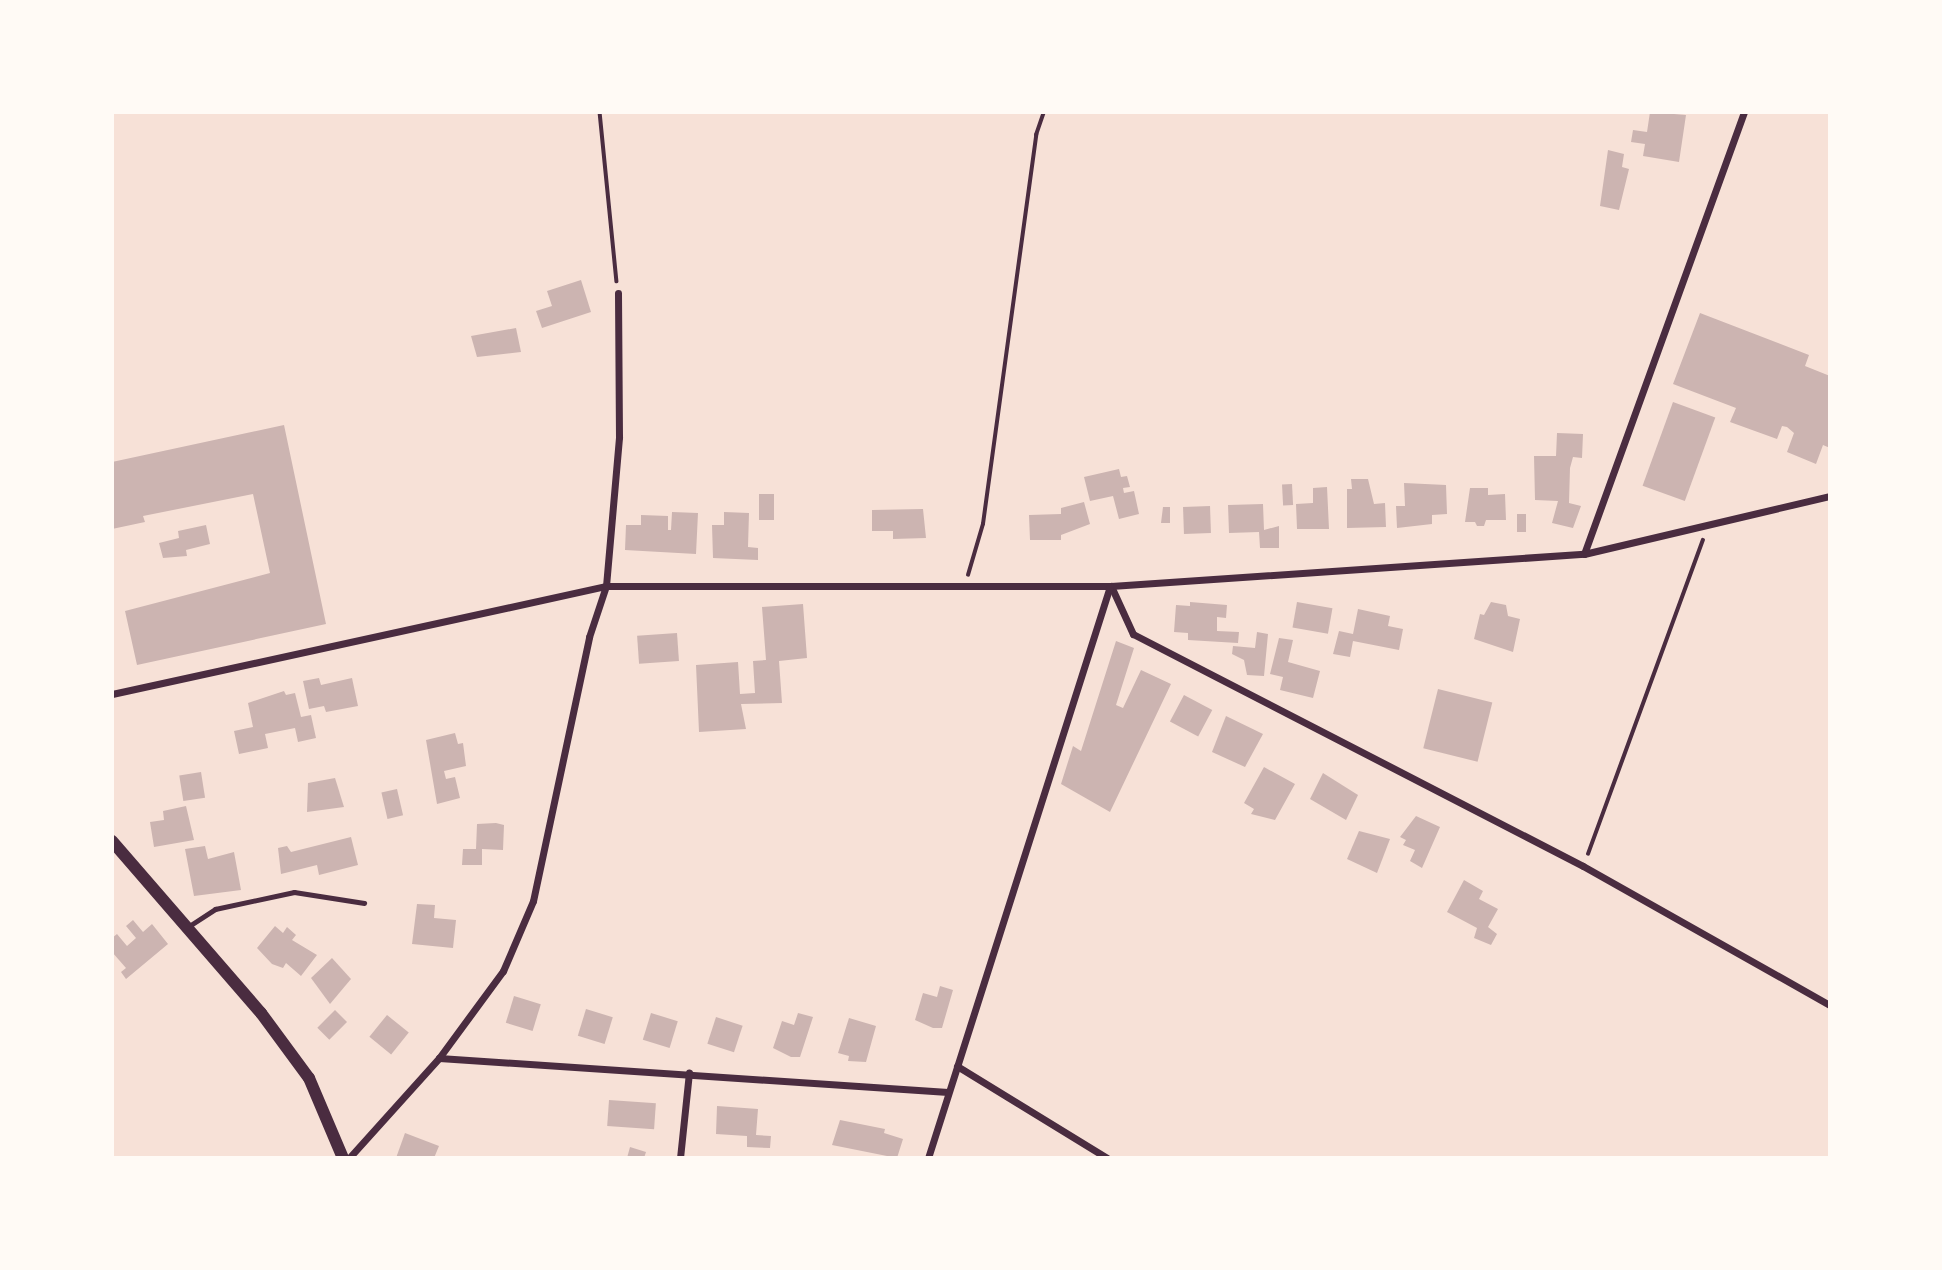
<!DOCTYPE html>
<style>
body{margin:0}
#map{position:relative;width:1942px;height:1270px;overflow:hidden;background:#f7e1d7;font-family:Manrope,sans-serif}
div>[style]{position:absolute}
.building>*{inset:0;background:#ccb4b1;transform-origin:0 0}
.path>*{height:3.5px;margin:-1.75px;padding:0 1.75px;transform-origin:1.75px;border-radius:1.75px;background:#4a2c40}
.service>*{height:5px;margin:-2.5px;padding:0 2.5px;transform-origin:2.5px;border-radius:2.5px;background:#4a2c40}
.minor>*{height:7px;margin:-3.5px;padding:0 3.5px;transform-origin:3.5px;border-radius:3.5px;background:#4a2c40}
.tertiary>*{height:12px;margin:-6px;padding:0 6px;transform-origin:6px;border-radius:6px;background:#4a2c40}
span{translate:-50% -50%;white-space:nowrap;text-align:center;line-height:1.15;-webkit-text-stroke:7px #fffaf5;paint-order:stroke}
.frame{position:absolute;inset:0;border:114px solid #fffaf5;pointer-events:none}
</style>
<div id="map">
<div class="building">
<i style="clip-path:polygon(1650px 112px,1686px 115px,1679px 162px,1643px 156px,1645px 144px,1631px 142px,1633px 130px,1647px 132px)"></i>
<i style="clip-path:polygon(1608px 150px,1624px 154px,1622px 167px,1629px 169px,1619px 210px,1600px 206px)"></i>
<i style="clip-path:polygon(581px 280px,591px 312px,542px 328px,536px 311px,552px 306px,547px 291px)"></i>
<i style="clip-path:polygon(1700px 313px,1809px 355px,1805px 366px,1830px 376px,1830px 448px,1823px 445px,1816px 464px,1787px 452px,1794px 433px,1787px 427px,1782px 426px,1777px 439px,1730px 422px,1736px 408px,1673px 384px)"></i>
<i style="clip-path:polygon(516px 328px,521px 352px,477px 357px,471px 336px)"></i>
<i style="left:1673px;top:402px;width:45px;height:89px;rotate:20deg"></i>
<i style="clip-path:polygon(284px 425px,326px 624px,137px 665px,125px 611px,270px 573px,253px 494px,143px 516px,145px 522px,112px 529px,112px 462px)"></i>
<i style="clip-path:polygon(1557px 433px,1583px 434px,1582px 458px,1573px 457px,1570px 468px,1569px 503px,1581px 506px,1573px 528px,1552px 523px,1558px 501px,1535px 500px,1534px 456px,1556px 456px)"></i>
<i style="clip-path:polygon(1119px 469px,1121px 477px,1127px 476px,1130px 487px,1123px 488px,1124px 493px,1134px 491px,1139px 514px,1119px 519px,1113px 496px,1090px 501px,1084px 477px)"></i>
<i style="clip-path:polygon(1351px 479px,1368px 479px,1374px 504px,1385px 503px,1386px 527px,1347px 528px,1347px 489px,1352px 489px)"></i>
<i style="clip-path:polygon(1404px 483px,1446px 485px,1447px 514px,1432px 515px,1432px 524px,1397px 528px,1396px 506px,1405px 506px)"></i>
<i style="left:1292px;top:484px;width:21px;height:10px;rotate:87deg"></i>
<i style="clip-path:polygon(1327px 487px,1329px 529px,1297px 529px,1296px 504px,1313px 503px,1313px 488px)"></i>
<i style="clip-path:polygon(1470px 488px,1488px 488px,1488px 495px,1505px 494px,1506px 520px,1486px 520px,1484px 526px,1477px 526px,1475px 522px,1465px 522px)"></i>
<i style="left:774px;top:494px;width:26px;height:15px;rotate:90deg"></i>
<i style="clip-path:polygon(1084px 502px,1090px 524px,1061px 535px,1061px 540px,1030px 540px,1029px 515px,1061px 514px,1061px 508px)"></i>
<i style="clip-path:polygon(1263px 504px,1264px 530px,1279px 526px,1279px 548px,1260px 548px,1259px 532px,1229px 533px,1228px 505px)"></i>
<i style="left:1210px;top:506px;width:27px;height:27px;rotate:88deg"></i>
<i style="clip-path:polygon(1163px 507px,1170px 507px,1170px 523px,1161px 523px)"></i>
<i style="clip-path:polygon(923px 509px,926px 538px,893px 539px,893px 531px,872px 531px,872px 510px)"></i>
<i style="clip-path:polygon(672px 512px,698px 513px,696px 554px,625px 550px,626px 525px,641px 525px,641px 515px,668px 516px,668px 530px,671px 530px)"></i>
<i style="clip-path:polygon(724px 512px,749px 513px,748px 547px,758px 548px,758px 560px,713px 558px,712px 525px,724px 525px)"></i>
<i style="left:1517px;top:514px;width:9px;height:18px"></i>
<i style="clip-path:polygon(206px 525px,210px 544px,186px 550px,187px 556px,163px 558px,159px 543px,179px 538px,178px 531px)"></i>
<i style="clip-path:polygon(1190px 602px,1227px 605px,1226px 618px,1217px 617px,1217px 631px,1239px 632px,1238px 643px,1188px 640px,1188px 633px,1174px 632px,1176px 605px,1190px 606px)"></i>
<i style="left:1297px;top:602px;width:36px;height:26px;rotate:10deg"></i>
<i style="clip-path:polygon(1491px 602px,1506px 605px,1508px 616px,1520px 619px,1513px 652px,1474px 639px,1480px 614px,1484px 615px)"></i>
<i style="clip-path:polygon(803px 604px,807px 658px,779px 661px,782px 703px,741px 704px,746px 729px,699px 732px,696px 665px,738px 662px,740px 694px,755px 693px,753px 661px,766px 660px,762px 607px)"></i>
<i style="clip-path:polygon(1358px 609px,1390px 616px,1388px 626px,1403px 629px,1399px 650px,1353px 641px,1350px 657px,1333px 654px,1339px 631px,1353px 634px)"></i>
<i style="clip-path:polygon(1257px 632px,1268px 634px,1264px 676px,1247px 675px,1244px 660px,1232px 654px,1233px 646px,1255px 648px)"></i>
<i style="left:677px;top:633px;width:28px;height:40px;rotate:86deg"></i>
<i style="clip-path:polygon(1279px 638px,1293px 640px,1288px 662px,1320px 671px,1313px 698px,1280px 690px,1283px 677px,1270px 674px)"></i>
<i style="clip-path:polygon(1116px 641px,1134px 648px,1116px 705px,1123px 708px,1141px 670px,1171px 684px,1110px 812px,1061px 784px,1073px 746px,1081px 751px)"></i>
<i style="clip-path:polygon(319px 678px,321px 685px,352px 678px,358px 706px,326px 712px,324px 706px,309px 709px,303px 681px)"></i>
<i style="left:1438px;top:689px;width:56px;height:61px;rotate:14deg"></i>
<i style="clip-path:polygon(284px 691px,286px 695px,295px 693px,301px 717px,311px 715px,316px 738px,298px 742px,295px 728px,265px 734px,268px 748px,239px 754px,234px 731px,253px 727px,248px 703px)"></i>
<i style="left:1184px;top:695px;width:32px;height:30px;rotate:28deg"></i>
<i style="clip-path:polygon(1226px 716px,1263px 734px,1245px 767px,1212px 752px)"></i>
<i style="clip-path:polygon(455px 733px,458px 744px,463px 743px,466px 766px,444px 771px,446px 779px,455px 777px,460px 798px,437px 804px,426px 740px)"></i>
<i style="clip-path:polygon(1264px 767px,1295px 784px,1275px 820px,1251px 814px,1254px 809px,1244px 803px)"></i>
<i style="left:201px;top:772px;width:26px;height:22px;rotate:81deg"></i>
<i style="clip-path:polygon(1323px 773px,1358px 795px,1346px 820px,1310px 799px)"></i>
<i style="clip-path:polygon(335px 778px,344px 807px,307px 812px,308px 783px)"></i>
<i style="left:397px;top:789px;width:27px;height:16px;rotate:77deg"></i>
<i style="clip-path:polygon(186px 806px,194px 840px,154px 847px,150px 822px,164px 820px,163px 811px)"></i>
<i style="clip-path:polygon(1416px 816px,1440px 827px,1422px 868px,1410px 861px,1415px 850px,1403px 845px,1406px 840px,1400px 837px)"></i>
<i style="clip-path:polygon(496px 823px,504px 825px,503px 850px,482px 849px,482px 865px,462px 865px,463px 849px,476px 849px,477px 824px)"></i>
<i style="clip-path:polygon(1359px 831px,1390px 839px,1377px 873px,1347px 859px)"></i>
<i style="clip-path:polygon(351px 837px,358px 865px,319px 875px,317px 865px,281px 874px,278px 848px,287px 846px,291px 852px)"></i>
<i style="clip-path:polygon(205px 846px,208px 859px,234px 852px,241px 890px,194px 896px,185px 849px)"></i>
<i style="clip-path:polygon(1464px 880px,1483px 891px,1479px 899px,1498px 909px,1488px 927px,1497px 934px,1491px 945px,1474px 938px,1477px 928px,1447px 912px)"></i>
<i style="clip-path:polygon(417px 904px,435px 905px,434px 918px,456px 920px,453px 948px,412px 944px)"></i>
<i style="clip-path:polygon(133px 920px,143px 932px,152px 924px,168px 944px,126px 979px,121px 972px,126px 968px,112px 952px,112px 938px,117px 934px,127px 946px,136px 938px,126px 926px)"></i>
<i style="clip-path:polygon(275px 926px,283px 933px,287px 927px,296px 935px,292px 940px,317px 955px,301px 976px,286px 963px,283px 968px,272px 964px,257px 948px)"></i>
<i style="clip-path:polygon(332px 958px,351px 979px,330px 1004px,311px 978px)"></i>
<i style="clip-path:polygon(940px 986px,953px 990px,942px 1028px,933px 1028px,915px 1020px,923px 993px,937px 997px)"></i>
<i style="left:514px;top:996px;width:28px;height:28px;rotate:17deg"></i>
<i style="left:586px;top:1009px;width:28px;height:28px;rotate:17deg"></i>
<i style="left:335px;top:1010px;width:17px;height:25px;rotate:45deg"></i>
<i style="left:651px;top:1013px;width:28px;height:28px;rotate:17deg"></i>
<i style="clip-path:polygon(798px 1013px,813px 1017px,800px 1057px,791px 1057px,773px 1048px,782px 1021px,794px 1025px)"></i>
<i style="left:387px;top:1015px;width:28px;height:28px;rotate:39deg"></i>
<i style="left:716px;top:1017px;width:28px;height:28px;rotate:18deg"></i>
<i style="clip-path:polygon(849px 1018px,876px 1026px,866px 1062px,848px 1061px,849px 1056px,838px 1053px)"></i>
<i style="left:609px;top:1100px;width:47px;height:26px;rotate:4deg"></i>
<i style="clip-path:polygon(717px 1106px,758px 1109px,756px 1135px,771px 1136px,770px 1148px,747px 1147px,747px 1136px,716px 1134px)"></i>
<i style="clip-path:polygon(840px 1120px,885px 1129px,884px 1133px,903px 1139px,897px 1158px,832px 1145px)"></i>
<i style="clip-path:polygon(405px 1133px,439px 1146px,434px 1158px,396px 1158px)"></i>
<i style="clip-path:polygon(630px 1147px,646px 1152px,644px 1158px,627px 1158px)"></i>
</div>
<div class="path">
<i style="left:600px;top:112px;width:170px;rotate:84.3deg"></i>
<i style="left:968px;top:575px;width:53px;rotate:-73.6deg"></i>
<i style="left:983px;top:524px;width:393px;rotate:-82.2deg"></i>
<i style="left:1036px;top:135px;width:24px;rotate:-71deg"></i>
<i style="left:1588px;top:854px;width:334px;rotate:-69.9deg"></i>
</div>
<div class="service">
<i style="left:186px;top:928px;width:35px;rotate:-33deg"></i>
<i style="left:215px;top:909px;width:81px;rotate:-12.1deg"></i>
<i style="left:294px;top:892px;width:71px;rotate:8.9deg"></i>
</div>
<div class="minor">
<i style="left:1584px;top:554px;width:470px;rotate:-70.1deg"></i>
<i style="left:1111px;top:586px;width:53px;rotate:65.4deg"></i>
<i style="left:1133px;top:634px;width:506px;rotate:27.27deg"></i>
<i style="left:1583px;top:866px;width:283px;rotate:29.4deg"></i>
<i style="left:112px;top:694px;width:506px;rotate:-12.33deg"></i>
<i style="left:606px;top:586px;width:505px"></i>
<i style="left:1111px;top:586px;width:474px;rotate:-3.9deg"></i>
<i style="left:1584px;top:554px;width:253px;rotate:-13.3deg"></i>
<i style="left:439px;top:1058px;width:510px;rotate:3.82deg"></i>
<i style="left:957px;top:1066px;width:176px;rotate:31.5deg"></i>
<i style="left:349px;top:1158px;width:135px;rotate:-48deg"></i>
<i style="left:439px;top:1058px;width:108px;rotate:-53.7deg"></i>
<i style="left:503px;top:971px;width:76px;rotate:-66.8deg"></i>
<i style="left:533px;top:901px;width:270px;rotate:-78deg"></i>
<i style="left:589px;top:637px;width:54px;rotate:-71.6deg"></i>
<i style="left:606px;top:586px;width:150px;rotate:-85deg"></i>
<i style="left:619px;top:437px;width:144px;rotate:-90.4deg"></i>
<i style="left:680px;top:1158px;width:86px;rotate:-84deg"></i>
<i style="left:928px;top:1158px;width:600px;rotate:-72.35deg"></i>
</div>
<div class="tertiary">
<i style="left:112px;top:841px;width:228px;rotate:49.1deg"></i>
<i style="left:261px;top:1013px;width:81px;rotate:53.6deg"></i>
<i style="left:309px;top:1078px;width:87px;rotate:67deg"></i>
</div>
<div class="frame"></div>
</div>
